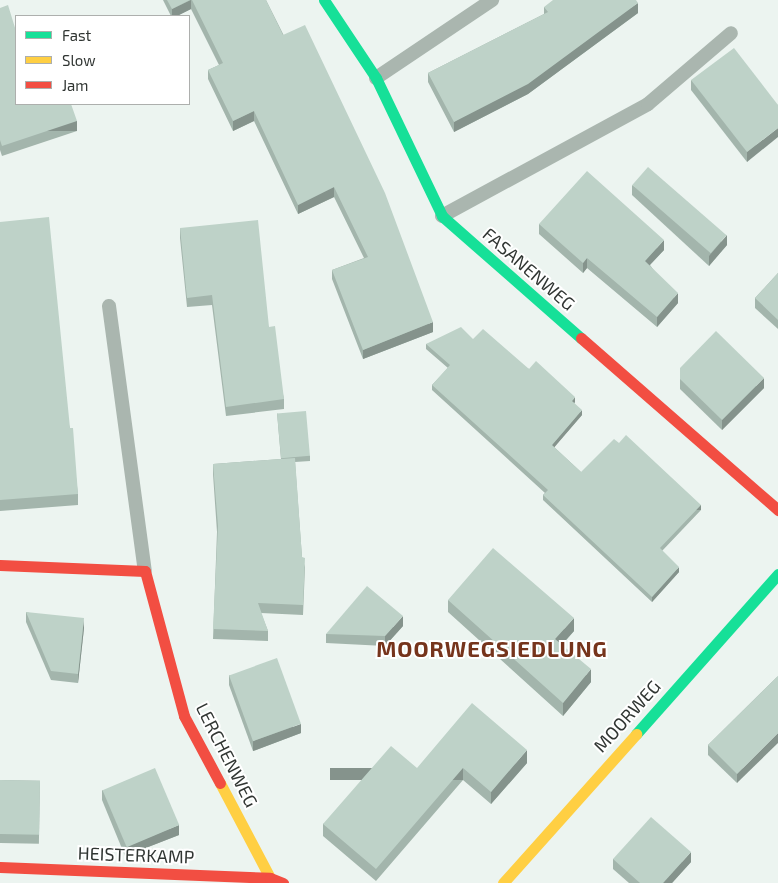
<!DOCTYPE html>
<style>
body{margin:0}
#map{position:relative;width:778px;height:883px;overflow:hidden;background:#ecf4f0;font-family:"Exo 2",sans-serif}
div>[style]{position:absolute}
.lane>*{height:14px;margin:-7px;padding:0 7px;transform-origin:7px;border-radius:7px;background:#aab6af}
.fast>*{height:11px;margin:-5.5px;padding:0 5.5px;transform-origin:5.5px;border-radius:5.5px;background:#16e098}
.slow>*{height:11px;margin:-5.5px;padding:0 5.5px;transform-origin:5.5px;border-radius:5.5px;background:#ffcf43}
.jam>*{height:11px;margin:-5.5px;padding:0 5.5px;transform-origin:5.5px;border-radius:5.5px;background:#f24e42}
.wall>*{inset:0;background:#a3b5ac;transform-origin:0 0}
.shaded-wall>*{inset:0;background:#85938c;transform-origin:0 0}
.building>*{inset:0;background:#bed2c8;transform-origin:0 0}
span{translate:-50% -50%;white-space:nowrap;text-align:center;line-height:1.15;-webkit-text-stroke:4px #fff;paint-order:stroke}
.street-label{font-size:18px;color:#313633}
.district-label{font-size:22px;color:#76341c;font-weight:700;letter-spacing:1px}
.legend{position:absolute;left:15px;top:15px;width:175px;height:90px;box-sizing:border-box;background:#fff;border:1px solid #adafad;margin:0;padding:6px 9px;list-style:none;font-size:15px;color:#313633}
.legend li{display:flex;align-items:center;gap:10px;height:25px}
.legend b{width:25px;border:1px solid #adafad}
</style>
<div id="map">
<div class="lane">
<i style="left:376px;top:78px;width:140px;rotate:-33.9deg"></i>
<i style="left:442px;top:216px;width:234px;rotate:-28.5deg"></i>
<i style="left:648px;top:104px;width:109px;rotate:-40.5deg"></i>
<i style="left:109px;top:306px;width:267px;rotate:82.3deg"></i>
</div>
<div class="fast">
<i style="left:324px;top:0;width:94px;rotate:56.3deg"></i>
<i style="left:376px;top:78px;width:153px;rotate:64.4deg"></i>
<i style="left:442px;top:216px;width:185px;rotate:41.3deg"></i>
<i style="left:636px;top:734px;width:214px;rotate:-48.4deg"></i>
</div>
<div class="slow">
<i style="left:220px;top:783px;width:107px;rotate:62.2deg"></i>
<i style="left:503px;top:883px;width:200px;rotate:-48.2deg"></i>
</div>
<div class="jam">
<i style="left:581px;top:338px;width:262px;rotate:41.1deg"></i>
<i style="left:0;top:565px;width:145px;rotate:2.4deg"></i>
<i style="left:145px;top:571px;width:150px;rotate:74.9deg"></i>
<i style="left:184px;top:716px;width:76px;rotate:61.8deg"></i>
<i style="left:0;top:867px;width:270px;rotate:2.3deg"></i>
<i style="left:270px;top:878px;width:14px;rotate:21deg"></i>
</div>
<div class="wall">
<i style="clip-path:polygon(163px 0,266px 0,433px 332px,363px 359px,332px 279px,332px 270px,364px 258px,334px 197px,298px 214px,254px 121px,233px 131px,208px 79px,208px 70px,219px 65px,191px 9px,177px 16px,171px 16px)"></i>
<i style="clip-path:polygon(544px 7px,638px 13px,528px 94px,454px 132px,428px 82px,428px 73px,544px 14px)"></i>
<i style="clip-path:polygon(0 8px,16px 104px,77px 131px,2px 156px,0 150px)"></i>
<i style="clip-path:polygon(691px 80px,778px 105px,747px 162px,691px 90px)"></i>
<i style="clip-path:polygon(632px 185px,727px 245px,709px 266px,632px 195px)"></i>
<i style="clip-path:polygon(0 222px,70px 428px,78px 494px,78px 505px,0 511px)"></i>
<i style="clip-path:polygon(539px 224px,664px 250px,650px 265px,678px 303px,657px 327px,587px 268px,583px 273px,539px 234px)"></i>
<i style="clip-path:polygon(180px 228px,269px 327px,284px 399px,284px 409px,226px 416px,212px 305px,187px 307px,180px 238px)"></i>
<i style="clip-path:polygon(778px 273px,778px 329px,755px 308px,755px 298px)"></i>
<i style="clip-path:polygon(473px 339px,529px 369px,575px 402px,574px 403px,582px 415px,554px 447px,581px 472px,701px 510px,662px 551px,679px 572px,652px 602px,543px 500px,543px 495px,545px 493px,432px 390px,432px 385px,448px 368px,426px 349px,426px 344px)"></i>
<i style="clip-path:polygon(680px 368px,764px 388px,722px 430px,680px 389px)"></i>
<i style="clip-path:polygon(277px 413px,310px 456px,310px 461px,295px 462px,302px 557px,305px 567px,303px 615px,261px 613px,268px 631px,268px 641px,213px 639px,217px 532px,213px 474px,213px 464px,281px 459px)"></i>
<i style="clip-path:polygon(448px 600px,574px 631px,562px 645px,591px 682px,563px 716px,448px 612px)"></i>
<i style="clip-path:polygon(26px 612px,84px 628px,78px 683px,51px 680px,26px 622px)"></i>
<i style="clip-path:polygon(403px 626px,385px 646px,326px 643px,326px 634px)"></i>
<i style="clip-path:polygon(229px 675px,301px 733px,253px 751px,229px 685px)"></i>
<i style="clip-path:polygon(778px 676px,737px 783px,708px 755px,708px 745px)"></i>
<i style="clip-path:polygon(527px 763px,491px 804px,463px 780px,376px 881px,323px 836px,323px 824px,417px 768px)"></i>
<i style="left:0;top:780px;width:40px;height:63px;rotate:1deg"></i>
<i style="clip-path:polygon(102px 790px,179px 835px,125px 856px,102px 800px)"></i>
<i style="clip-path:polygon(613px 859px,691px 862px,672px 883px,629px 883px,613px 869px)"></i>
</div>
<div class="shaded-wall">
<i style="clip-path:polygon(191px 0,191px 9px,177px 16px,172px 16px,172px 9px)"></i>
<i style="clip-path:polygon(638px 3px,638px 13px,528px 94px,454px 132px,454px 122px)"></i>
<i style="clip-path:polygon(254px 111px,254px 121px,233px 131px,233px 121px)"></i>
<i style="left:77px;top:121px;width:10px;height:79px;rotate:90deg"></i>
<i style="clip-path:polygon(778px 128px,778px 137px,747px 162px,747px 152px)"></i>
<i style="clip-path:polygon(334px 187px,334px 197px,298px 214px,298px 205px)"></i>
<i style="clip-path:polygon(727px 235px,727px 245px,709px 266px,709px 256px)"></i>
<i style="clip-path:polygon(664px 240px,664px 250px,645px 270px,645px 261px)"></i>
<i style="clip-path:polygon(587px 258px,587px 268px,583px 273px,583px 263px)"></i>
<i style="clip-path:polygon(678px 293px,678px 303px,657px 327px,657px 317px)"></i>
<i style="clip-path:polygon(433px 322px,433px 332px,363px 359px,363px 350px)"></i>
<i style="clip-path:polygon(764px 378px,764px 388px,722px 430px,722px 420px)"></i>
<i style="clip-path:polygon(575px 397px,575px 402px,572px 406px,572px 401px)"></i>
<i style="clip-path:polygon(582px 410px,582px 415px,552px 450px,552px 445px)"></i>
<i style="left:701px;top:505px;width:5px;height:59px;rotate:90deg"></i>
<i style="clip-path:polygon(679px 567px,679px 572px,652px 602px,652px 597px)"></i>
<i style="clip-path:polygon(403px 616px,403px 626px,385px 646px,385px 636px)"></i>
<i style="clip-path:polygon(84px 618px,84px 628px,78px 683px,78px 674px)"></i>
<i style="clip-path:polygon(574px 618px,574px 631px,555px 652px,555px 639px)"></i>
<i style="clip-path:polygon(591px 669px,591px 682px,563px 716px,563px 703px)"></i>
<i style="clip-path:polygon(301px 724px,301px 733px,253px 751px,253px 741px)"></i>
<i style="clip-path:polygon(778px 733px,778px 743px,737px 783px,737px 774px)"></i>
<i style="clip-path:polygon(527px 750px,527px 763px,491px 804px,491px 792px)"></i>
<i style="left:463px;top:768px;width:12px;height:133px;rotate:90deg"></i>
<i style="clip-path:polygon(179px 825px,179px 835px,125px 856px,125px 847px)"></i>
<i style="clip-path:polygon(691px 852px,691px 862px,672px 883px,663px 883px)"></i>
</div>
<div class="building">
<i style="clip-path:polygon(167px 0,190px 0,172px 9px)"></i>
<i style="clip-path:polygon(192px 0,266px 0,283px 35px,305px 25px,385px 193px,433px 322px,363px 350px,332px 270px,368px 257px,334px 187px,298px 205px,254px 111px,233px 121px,208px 70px,223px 63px)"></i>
<i style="clip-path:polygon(553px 0,636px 0,638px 3px,528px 84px,454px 122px,428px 73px,548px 12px,544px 7px)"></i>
<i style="clip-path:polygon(8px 5px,16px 31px,16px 104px,71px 104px,77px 121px,2px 146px,0 140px,0 8px)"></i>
<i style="clip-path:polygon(734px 48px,778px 105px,778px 128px,747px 152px,691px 80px)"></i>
<i style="left:648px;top:167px;width:104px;height:24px;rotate:41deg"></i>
<i style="clip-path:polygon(587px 171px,664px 240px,645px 261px,678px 293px,657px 317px,587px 258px,583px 263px,539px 224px)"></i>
<i style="clip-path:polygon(49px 217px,70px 428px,73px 428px,78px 494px,0 500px,0 222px)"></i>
<i style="clip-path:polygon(258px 220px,269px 327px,275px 326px,284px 399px,226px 407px,212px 295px,187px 298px,180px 228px)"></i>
<i style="clip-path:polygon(778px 273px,778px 320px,755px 298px)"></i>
<i style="clip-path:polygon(461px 327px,473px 339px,483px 329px,529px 369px,536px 361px,575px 397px,572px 401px,582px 410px,552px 445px,581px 472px,614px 439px,619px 443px,626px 435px,701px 505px,660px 548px,679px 567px,652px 597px,543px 495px,548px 490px,432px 385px,450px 365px,426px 344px)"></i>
<i style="clip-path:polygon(716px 331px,764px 378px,722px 420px,680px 379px,680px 368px)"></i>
<i style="left:306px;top:411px;width:45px;height:29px;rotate:85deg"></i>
<i style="clip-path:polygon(295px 458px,302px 557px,305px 558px,303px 605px,258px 603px,268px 631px,213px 629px,218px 526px,213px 464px)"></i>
<i style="clip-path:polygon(493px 548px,574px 618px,555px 639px,591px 669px,563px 703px,448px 600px)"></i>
<i style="clip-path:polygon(367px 586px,403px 616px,385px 636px,326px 634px)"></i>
<i style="clip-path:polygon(26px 612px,84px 618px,78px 674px,51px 671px)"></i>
<i style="left:277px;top:658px;width:70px;height:51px;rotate:70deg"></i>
<i style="clip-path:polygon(778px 676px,778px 733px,737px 774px,708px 745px)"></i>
<i style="clip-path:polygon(472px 703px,527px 750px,491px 792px,463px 768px,376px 869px,323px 824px,391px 746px,417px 768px)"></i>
<i style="left:155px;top:768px;width:62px;height:57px;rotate:67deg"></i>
<i style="left:0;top:780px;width:40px;height:54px;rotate:1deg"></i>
<i style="clip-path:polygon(651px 817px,691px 852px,663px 883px,640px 883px,613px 859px)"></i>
</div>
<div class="street-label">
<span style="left:529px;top:269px;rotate:41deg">FASANENWEG</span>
<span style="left:627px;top:716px;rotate:-48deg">MOORWEG</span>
<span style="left:227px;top:755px;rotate:63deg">LERCHENWEG</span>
<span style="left:136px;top:855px;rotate:2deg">HEISTERKAMP</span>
</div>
<div class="district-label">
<span style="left:492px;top:649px">MOORWEGSIEDLUNG</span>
</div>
<ul class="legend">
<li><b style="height:6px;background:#16e098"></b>Fast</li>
<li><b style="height:6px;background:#ffcf43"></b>Slow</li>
<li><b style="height:6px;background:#f24e42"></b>Jam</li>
</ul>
</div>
